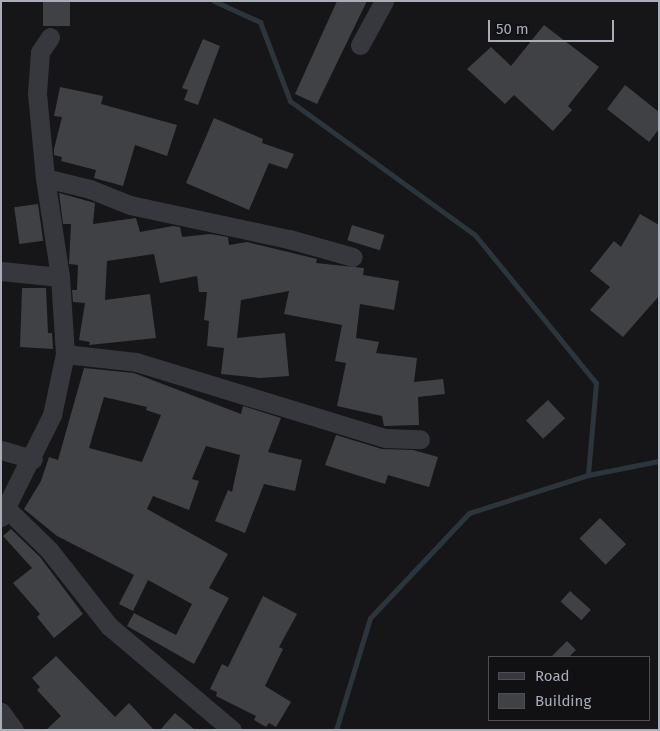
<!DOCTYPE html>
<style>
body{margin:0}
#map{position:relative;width:660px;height:731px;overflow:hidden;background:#161618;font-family:"Fira Sans",sans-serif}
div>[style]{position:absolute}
.stream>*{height:5px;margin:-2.5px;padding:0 2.5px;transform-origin:2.5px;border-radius:2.5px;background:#2c353c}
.building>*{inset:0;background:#404145;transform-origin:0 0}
.street>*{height:19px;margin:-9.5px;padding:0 9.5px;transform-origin:9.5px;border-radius:9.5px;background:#37383d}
span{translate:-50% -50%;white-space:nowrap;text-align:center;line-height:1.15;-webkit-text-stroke:4px #111113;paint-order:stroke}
.frame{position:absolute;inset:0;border:2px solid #a8adb8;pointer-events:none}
.legend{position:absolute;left:488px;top:656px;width:162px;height:65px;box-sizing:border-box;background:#111113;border:1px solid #4d4f55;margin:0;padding:6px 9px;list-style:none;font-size:15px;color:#a8adb8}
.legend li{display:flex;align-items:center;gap:10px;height:25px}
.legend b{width:25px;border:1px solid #4d4f55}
.scale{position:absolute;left:488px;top:20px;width:126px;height:22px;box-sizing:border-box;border:2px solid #a8adb8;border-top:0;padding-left:6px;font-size:15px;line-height:18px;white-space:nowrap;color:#a8adb8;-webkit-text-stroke:4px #111113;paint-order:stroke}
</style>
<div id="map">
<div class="stream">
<i style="left:214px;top:1px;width:51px;rotate:24.5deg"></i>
<i style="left:260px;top:22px;width:85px;rotate:69.2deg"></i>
<i style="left:290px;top:101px;width:228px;rotate:35.9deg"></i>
<i style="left:475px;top:235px;width:191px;rotate:50.7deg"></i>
<i style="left:596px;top:383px;width:92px;rotate:95deg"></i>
<i style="left:336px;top:730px;width:117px;rotate:-73.1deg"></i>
<i style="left:370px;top:618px;width:144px;rotate:-46.7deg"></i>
<i style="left:469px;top:513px;width:125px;rotate:-17.7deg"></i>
<i style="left:588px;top:475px;width:72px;rotate:-11.2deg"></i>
</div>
<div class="building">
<i style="clip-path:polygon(337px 1px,367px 1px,317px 104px,295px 94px)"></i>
<i style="left:43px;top:2px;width:27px;height:24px"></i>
<i style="clip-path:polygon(544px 25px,599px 67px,568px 106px,572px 110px,553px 131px,514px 95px,505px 104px,467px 69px,491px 47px,511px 66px)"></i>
<i style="clip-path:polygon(203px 39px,220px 46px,198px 105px,184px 100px,188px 90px,182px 88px)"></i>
<i style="clip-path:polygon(625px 85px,659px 112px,659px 129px,649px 142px,607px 109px)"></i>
<i style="clip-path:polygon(60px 87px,103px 96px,101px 104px,177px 125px,167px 156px,135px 145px,123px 186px,94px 178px,96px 170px,61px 161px,62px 157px,54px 155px,54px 149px,62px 117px,54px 116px)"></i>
<i style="clip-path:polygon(214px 118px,263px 139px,262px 143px,294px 154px,287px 169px,269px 163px,249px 210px,186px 183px)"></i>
<i style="clip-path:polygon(59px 193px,95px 203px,93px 224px,136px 218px,140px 232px,173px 226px,180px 227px,182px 237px,210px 234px,228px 237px,229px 245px,247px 242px,317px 259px,316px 263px,364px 268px,363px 275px,399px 281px,394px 310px,360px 304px,356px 338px,379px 342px,376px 353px,417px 358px,414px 382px,443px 379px,445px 394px,418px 397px,419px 425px,384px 426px,382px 416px,337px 406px,346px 363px,335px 361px,342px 325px,284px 314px,289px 291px,241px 300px,237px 338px,285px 333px,289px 376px,260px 378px,221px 374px,224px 348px,207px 346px,209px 321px,204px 320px,207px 292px,199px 292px,197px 276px,160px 283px,154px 254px,107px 261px,105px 300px,150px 294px,156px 338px,89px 345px,90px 342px,79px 340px,85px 303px,73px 302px,72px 290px,77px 290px,78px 265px,69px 264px,71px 224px,63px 224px)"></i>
<i style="left:38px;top:204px;width:37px;height:24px;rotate:82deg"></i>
<i style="clip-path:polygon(640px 214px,659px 225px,659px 296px,623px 337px,590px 310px,610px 287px,590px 271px,614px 241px,621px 247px)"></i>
<i style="left:352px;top:225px;width:34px;height:16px;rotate:17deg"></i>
<i style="clip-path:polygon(22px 288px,46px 288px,48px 333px,52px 333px,53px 349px,20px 347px)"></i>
<i style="clip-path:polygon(evenodd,84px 368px,134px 373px,241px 414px,243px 406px,281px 418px,268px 452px,302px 460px,295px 491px,264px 484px,245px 533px,215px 521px,228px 490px,232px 492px,240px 455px,206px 446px,192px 479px,199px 481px,189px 510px,153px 496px,147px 509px,228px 554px,209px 588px,229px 598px,194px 664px,127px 626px,134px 613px,176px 635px,192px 604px,148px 580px,133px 611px,119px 604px,134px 575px,57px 536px,24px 509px,41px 481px,49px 457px,58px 460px,84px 368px,104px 397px,147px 407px,146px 410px,161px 415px,142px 462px,89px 448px,104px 397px)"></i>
<i style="left:548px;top:400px;width:25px;height:30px;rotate:47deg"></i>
<i style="clip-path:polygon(336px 435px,382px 449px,413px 450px,438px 457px,429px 487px,388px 475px,385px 484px,325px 465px)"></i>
<i style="left:600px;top:518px;width:37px;height:29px;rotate:45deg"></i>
<i style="clip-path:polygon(11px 529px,40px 557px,83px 614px,54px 638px,37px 617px,40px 614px,13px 583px,32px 568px,3px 536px)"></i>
<i style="left:570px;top:591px;width:28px;height:14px;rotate:42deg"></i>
<i style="clip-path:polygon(263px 596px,297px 614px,279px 647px,283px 649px,265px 686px,291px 702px,276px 727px,269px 723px,266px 727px,254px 720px,256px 716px,216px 696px,217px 692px,210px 689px,222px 664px,228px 667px)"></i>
<i style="clip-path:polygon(567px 641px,576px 650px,569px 657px,551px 657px)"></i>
<i style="clip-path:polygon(56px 656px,115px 717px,129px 703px,154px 730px,46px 730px,61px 716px,37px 690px,40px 687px,32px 678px)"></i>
<i style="clip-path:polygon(175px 713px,195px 730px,160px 730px)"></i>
</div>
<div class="street">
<i style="left:360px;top:45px;width:50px;rotate:-61.4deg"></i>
<i style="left:45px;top:178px;width:46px;rotate:13.7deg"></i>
<i style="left:90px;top:189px;width:43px;rotate:21.8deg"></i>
<i style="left:130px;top:205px;width:163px;rotate:12.1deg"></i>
<i style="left:289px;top:239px;width:66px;rotate:15.7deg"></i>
<i style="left:1px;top:271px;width:59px;rotate:5.8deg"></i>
<i style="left:65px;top:354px;width:71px;rotate:6.4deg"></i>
<i style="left:136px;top:362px;width:260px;rotate:17deg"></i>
<i style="left:385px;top:438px;width:35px;rotate:2deg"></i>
<i style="left:1px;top:450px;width:33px;rotate:16deg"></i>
<i style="left:6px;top:508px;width:60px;rotate:44.3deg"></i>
<i style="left:49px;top:550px;width:97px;rotate:51.7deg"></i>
<i style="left:109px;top:626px;width:161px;rotate:40.2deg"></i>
<i style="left:1px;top:517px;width:114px;rotate:-63.4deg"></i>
<i style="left:52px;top:415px;width:62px;rotate:-78deg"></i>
<i style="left:65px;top:354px;width:77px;rotate:-93.7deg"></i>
<i style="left:60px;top:277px;width:100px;rotate:-98.6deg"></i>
<i style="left:45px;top:178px;width:85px;rotate:-95.4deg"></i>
<i style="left:37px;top:93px;width:41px;rotate:-85.8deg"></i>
<i style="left:40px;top:52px;width:18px;rotate:-56deg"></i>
<i style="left:1px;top:712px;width:22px;rotate:54deg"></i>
</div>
<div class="frame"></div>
<ul class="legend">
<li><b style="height:6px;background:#37383d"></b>Road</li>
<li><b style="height:14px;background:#404145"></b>Building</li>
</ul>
<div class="scale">50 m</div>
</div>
